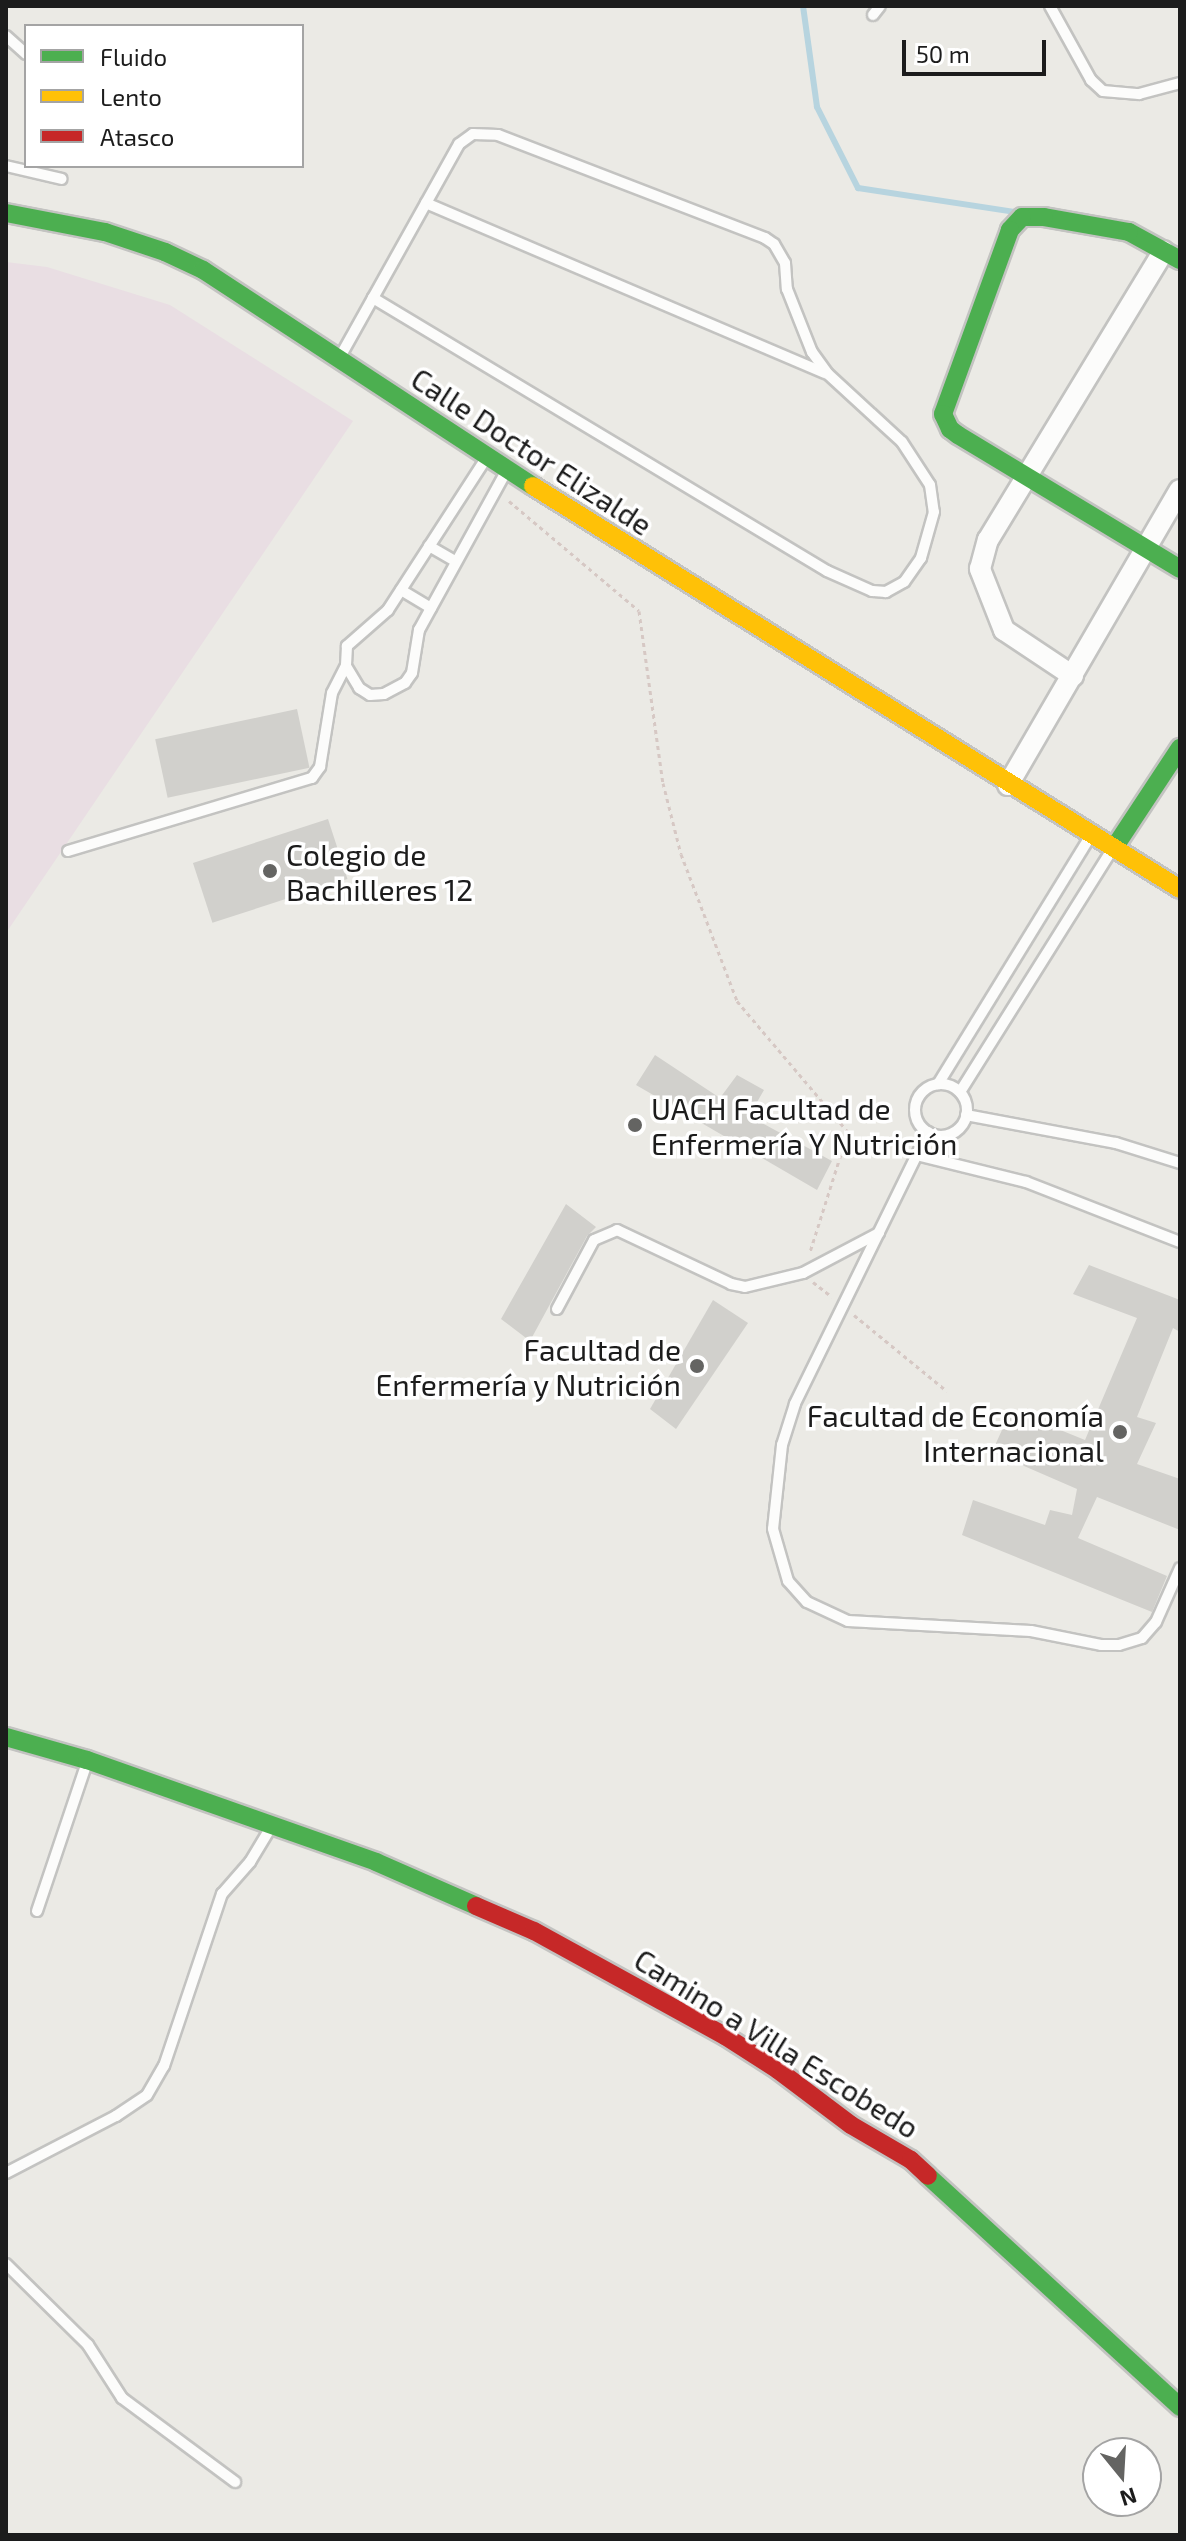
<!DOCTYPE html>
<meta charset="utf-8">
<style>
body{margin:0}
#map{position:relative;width:1186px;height:2541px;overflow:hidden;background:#ebeae5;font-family:"Exo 2",sans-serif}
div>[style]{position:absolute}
.industrial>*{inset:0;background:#e9dee3}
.stream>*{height:6px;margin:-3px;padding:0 3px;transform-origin:3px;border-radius:3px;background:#b7d4df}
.building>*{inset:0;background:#d1d0cc;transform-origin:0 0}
.path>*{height:3px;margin-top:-1.5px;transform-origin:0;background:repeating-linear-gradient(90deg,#d6c8c4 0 4px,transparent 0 8px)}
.roads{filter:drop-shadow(2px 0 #c3c3c1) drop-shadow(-2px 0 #c3c3c1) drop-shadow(0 2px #c3c3c1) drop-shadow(0 -2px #c3c3c1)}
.lane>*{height:10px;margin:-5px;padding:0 5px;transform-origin:5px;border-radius:5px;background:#fcfcfb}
.lane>.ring{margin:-5px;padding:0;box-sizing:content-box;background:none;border:10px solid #fcfcfb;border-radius:50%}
.street>*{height:20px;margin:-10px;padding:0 10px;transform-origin:10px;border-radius:10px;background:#fcfcfb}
.fast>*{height:18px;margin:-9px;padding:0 9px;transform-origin:9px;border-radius:9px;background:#4caf50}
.slow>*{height:18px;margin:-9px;padding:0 9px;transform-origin:9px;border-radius:9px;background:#ffc107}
.jam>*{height:18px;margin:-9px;padding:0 9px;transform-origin:9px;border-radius:9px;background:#c62828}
.dots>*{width:22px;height:22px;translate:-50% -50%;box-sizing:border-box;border:4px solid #fff;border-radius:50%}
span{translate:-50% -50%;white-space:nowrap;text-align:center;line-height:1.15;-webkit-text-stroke:7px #fff;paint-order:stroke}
.street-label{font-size:30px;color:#1c1c1c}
.poi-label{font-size:30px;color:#1c1c1c}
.left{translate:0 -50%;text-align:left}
.right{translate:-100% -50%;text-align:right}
.frame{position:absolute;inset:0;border:8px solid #1c1c1c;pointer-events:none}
.legend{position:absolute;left:24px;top:24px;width:280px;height:144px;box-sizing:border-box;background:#fff;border:2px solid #a4a4a4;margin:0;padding:10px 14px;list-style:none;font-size:24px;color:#1c1c1c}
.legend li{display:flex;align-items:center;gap:16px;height:40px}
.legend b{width:40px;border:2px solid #a4a4a4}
.north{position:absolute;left:1082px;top:2437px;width:80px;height:80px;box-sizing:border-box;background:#fff;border:2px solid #a4a4a4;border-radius:50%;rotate:162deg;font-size:22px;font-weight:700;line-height:32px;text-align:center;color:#1c1c1c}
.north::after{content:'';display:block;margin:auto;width:28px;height:36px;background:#646462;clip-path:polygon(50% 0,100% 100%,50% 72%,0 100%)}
.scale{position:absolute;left:902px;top:40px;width:144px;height:36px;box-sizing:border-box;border:4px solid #1c1c1c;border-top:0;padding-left:10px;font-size:24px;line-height:28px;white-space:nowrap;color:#1c1c1c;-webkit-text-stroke:6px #fff;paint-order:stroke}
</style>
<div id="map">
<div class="industrial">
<i style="clip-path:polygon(6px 262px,47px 267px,170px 305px,353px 421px,6px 933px)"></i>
</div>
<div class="stream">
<i style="left:803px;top:6px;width:102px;rotate:82.1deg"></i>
<i style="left:817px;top:107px;width:91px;rotate:63.2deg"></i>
<i style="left:858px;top:188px;width:158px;rotate:8.7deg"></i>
</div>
<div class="building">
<i style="left:297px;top:709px;width:60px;height:145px;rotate:78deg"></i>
<i style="left:328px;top:819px;width:63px;height:142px;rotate:72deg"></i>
<i style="clip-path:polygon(655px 1055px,720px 1098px,737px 1075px,764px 1090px,749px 1116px,832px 1161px,817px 1190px,636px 1085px)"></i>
<i style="clip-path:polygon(566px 1204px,596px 1227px,587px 1236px,530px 1341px,501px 1319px)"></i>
<i style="clip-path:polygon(1089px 1265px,1180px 1300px,1180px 1332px,1173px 1328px,1137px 1417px,1156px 1423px,1137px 1464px,1180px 1479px,1180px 1530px,1097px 1497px,1078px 1538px,1167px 1576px,1152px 1612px,962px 1535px,973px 1500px,1045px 1525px,1050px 1510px,1072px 1515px,1077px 1489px,992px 1452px,1011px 1410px,1085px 1440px,1137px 1318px,1073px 1294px)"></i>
<i style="clip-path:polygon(713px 1300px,748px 1323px,676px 1429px,650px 1409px)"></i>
</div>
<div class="path">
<i style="left:509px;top:501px;width:170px;rotate:40.2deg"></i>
<i style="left:639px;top:611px;width:174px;rotate:82.1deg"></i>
<i style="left:663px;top:783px;width:73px;rotate:75.8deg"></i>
<i style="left:681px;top:854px;width:157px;rotate:69.1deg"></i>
<i style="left:737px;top:1001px;width:172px;rotate:49.7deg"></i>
<i style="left:848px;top:1132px;width:126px;rotate:107.6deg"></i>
<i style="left:813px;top:1282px;width:24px;rotate:38deg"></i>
<i style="left:854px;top:1315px;width:120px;rotate:39.3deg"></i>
</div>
<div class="roads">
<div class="lane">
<i style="left:1050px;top:6px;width:85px;rotate:61deg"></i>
<i style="left:1091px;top:80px;width:16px;rotate:43deg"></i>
<i style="left:1103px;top:91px;width:36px;rotate:5deg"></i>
<i style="left:1139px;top:94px;width:42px;rotate:-15deg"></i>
<i style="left:873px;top:15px;width:11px;rotate:-52deg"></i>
<i style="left:6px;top:36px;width:27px;rotate:42deg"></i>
<i style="left:6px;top:166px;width:57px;rotate:13.1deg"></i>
<i style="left:426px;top:203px;width:434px;rotate:23.1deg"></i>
<i style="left:340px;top:357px;width:244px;rotate:-60.8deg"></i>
<i style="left:459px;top:144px;width:17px;rotate:-36deg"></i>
<i style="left:473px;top:134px;width:25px;rotate:2deg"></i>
<i style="left:498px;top:135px;width:286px;rotate:21.1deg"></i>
<i style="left:765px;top:238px;width:11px;rotate:34deg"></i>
<i style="left:774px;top:244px;width:22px;rotate:60deg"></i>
<i style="left:785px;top:263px;width:26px;rotate:86deg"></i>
<i style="left:787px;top:289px;width:68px;rotate:68.4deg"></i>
<i style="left:812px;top:352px;width:27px;rotate:54deg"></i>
<i style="left:828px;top:374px;width:100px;rotate:42.6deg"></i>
<i style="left:902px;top:442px;width:51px;rotate:56.9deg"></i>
<i style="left:930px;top:485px;width:27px;rotate:82deg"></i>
<i style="left:934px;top:512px;width:48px;rotate:105.8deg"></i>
<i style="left:921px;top:558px;width:29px;rotate:125deg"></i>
<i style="left:904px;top:582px;width:21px;rotate:151deg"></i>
<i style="left:886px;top:592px;width:14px;rotate:-176deg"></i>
<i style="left:872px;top:591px;width:49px;rotate:-156deg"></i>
<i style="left:827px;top:571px;width:530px;rotate:-148.98deg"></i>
<i style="left:485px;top:460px;width:179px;rotate:122.9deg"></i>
<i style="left:388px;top:610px;width:55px;rotate:138.7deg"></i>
<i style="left:347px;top:646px;width:20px;rotate:93deg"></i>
<i style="left:346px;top:666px;width:26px;rotate:59deg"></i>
<i style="left:359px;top:688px;width:13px;rotate:32deg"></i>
<i style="left:370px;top:695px;width:14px;rotate:-4deg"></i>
<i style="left:384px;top:694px;width:24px;rotate:-28deg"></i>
<i style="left:405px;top:683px;width:12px;rotate:-55deg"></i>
<i style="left:412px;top:673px;width:44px;rotate:-80.8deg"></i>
<i style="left:419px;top:630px;width:180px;rotate:-61.2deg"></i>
<i style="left:429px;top:546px;width:30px;rotate:30deg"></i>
<i style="left:401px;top:590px;width:35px;rotate:31deg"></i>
<i style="left:68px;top:851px;width:255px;rotate:-16.7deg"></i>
<i style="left:312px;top:778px;width:14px;rotate:-54deg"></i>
<i style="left:320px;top:767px;width:75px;rotate:-80.8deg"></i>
<i style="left:332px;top:693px;width:30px;rotate:-63deg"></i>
<i style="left:938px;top:1084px;width:290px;rotate:-58.4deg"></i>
<i class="ring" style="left:915px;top:1084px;width:42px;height:42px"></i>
<i style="left:960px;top:1092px;width:286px;rotate:-57.9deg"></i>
<i style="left:966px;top:1115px;width:153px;rotate:10.6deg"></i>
<i style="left:1116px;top:1143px;width:67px;rotate:17.4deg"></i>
<i style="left:928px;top:1132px;width:303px;rotate:116.1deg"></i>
<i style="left:795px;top:1404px;width:43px;rotate:107.6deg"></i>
<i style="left:782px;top:1445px;width:84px;rotate:96.1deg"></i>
<i style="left:773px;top:1529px;width:54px;rotate:73.9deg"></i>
<i style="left:788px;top:1581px;width:28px;rotate:48deg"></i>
<i style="left:807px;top:1602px;width:45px;rotate:24.9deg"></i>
<i style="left:848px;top:1621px;width:183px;rotate:3.1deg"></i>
<i style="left:1031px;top:1631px;width:71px;rotate:11.3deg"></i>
<i style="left:1101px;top:1645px;width:18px"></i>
<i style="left:1119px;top:1645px;width:24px;rotate:-17deg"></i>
<i style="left:1142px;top:1638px;width:21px;rotate:-49deg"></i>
<i style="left:1156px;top:1622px;width:59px;rotate:-66deg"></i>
<i style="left:917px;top:1155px;width:112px;rotate:13.9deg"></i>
<i style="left:1026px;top:1182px;width:165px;rotate:21.3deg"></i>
<i style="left:557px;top:1309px;width:78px;rotate:-61.8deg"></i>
<i style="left:594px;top:1240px;width:25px;rotate:-23deg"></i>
<i style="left:617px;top:1230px;width:126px;rotate:25.3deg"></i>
<i style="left:731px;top:1284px;width:14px;rotate:12deg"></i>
<i style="left:745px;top:1287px;width:60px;rotate:-13.6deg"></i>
<i style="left:803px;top:1273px;width:86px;rotate:-27.8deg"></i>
<i style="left:37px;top:1911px;width:157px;rotate:-71.4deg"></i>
<i style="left:6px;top:2173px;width:124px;rotate:-27.4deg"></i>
<i style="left:116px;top:2116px;width:37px;rotate:-34deg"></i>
<i style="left:147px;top:2095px;width:34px;rotate:-60deg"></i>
<i style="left:164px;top:2066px;width:182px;rotate:-71.4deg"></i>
<i style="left:222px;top:1894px;width:43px;rotate:-48.8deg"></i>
<i style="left:250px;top:1862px;width:39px;rotate:-59deg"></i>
<i style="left:6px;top:2264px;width:115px;rotate:44.6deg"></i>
<i style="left:88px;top:2345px;width:63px;rotate:57.3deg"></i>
<i style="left:122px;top:2398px;width:141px;rotate:36.6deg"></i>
</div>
<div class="street">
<i style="left:1073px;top:676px;width:83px;rotate:-146.3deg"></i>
<i style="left:1004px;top:630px;width:66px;rotate:-111.5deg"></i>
<i style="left:980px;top:569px;width:30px;rotate:-75deg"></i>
<i style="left:988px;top:540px;width:338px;rotate:-58.7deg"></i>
<i style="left:1008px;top:785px;width:341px;rotate:-59.8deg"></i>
</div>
<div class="fast">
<i style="left:6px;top:213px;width:101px;rotate:10.9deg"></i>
<i style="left:105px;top:232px;width:63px;rotate:18.4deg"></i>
<i style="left:165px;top:252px;width:42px;rotate:25.3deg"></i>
<i style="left:203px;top:270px;width:394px;rotate:33.2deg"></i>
<i style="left:1180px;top:260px;width:58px;rotate:-151.2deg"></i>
<i style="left:1129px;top:232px;width:86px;rotate:-170deg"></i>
<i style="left:1044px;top:217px;width:22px;rotate:180deg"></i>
<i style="left:1022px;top:217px;width:18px;rotate:133deg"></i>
<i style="left:1010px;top:230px;width:196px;rotate:110deg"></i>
<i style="left:943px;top:414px;width:17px;rotate:65deg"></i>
<i style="left:950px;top:429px;width:10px;rotate:37deg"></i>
<i style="left:958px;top:435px;width:259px;rotate:31.1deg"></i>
<i style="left:1114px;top:848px;width:120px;rotate:-56.6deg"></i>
<i style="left:6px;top:1737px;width:84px;rotate:15.9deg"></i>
<i style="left:87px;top:1760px;width:306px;rotate:19.4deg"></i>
<i style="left:376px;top:1862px;width:109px;rotate:23.7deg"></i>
<i style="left:928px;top:2176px;width:342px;rotate:42.5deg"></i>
</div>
<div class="slow">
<i style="left:533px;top:486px;width:762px;rotate:31.92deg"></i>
</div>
<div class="jam">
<i style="left:476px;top:1906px;width:63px;rotate:23.3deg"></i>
<i style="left:534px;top:1931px;width:218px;rotate:28.8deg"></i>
<i style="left:725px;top:2036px;width:63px;rotate:32.7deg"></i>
<i style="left:778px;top:2070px;width:91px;rotate:37deg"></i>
<i style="left:851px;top:2125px;width:69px;rotate:30.3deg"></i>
<i style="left:911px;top:2160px;width:23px;rotate:43deg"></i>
</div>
</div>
<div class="dots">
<i style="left:270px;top:871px;background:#646462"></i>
<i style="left:635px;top:1125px;background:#646462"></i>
<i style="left:697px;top:1366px;background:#646462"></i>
<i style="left:1120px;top:1432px;background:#646462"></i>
</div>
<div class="street-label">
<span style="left:532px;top:451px;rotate:33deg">Calle Doctor Elizalde</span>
<span style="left:777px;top:2043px;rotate:32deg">Camino a Villa Escobedo</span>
</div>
<div class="poi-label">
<span class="left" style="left:286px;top:871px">Colegio de<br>Bachilleres 12</span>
<span class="left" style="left:651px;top:1125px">UACH Facultad de<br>Enfermería Y Nutrición</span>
<span class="right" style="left:681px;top:1366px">Facultad de<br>Enfermería y Nutrición</span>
<span class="right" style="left:1104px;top:1432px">Facultad de Economía<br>Internacional</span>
</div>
<div class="frame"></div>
<ul class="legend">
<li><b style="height:10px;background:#4caf50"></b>Fluido</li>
<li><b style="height:10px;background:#ffc107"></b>Lento</li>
<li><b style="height:10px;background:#c62828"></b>Atasco</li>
</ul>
<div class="north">N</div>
<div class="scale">50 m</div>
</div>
